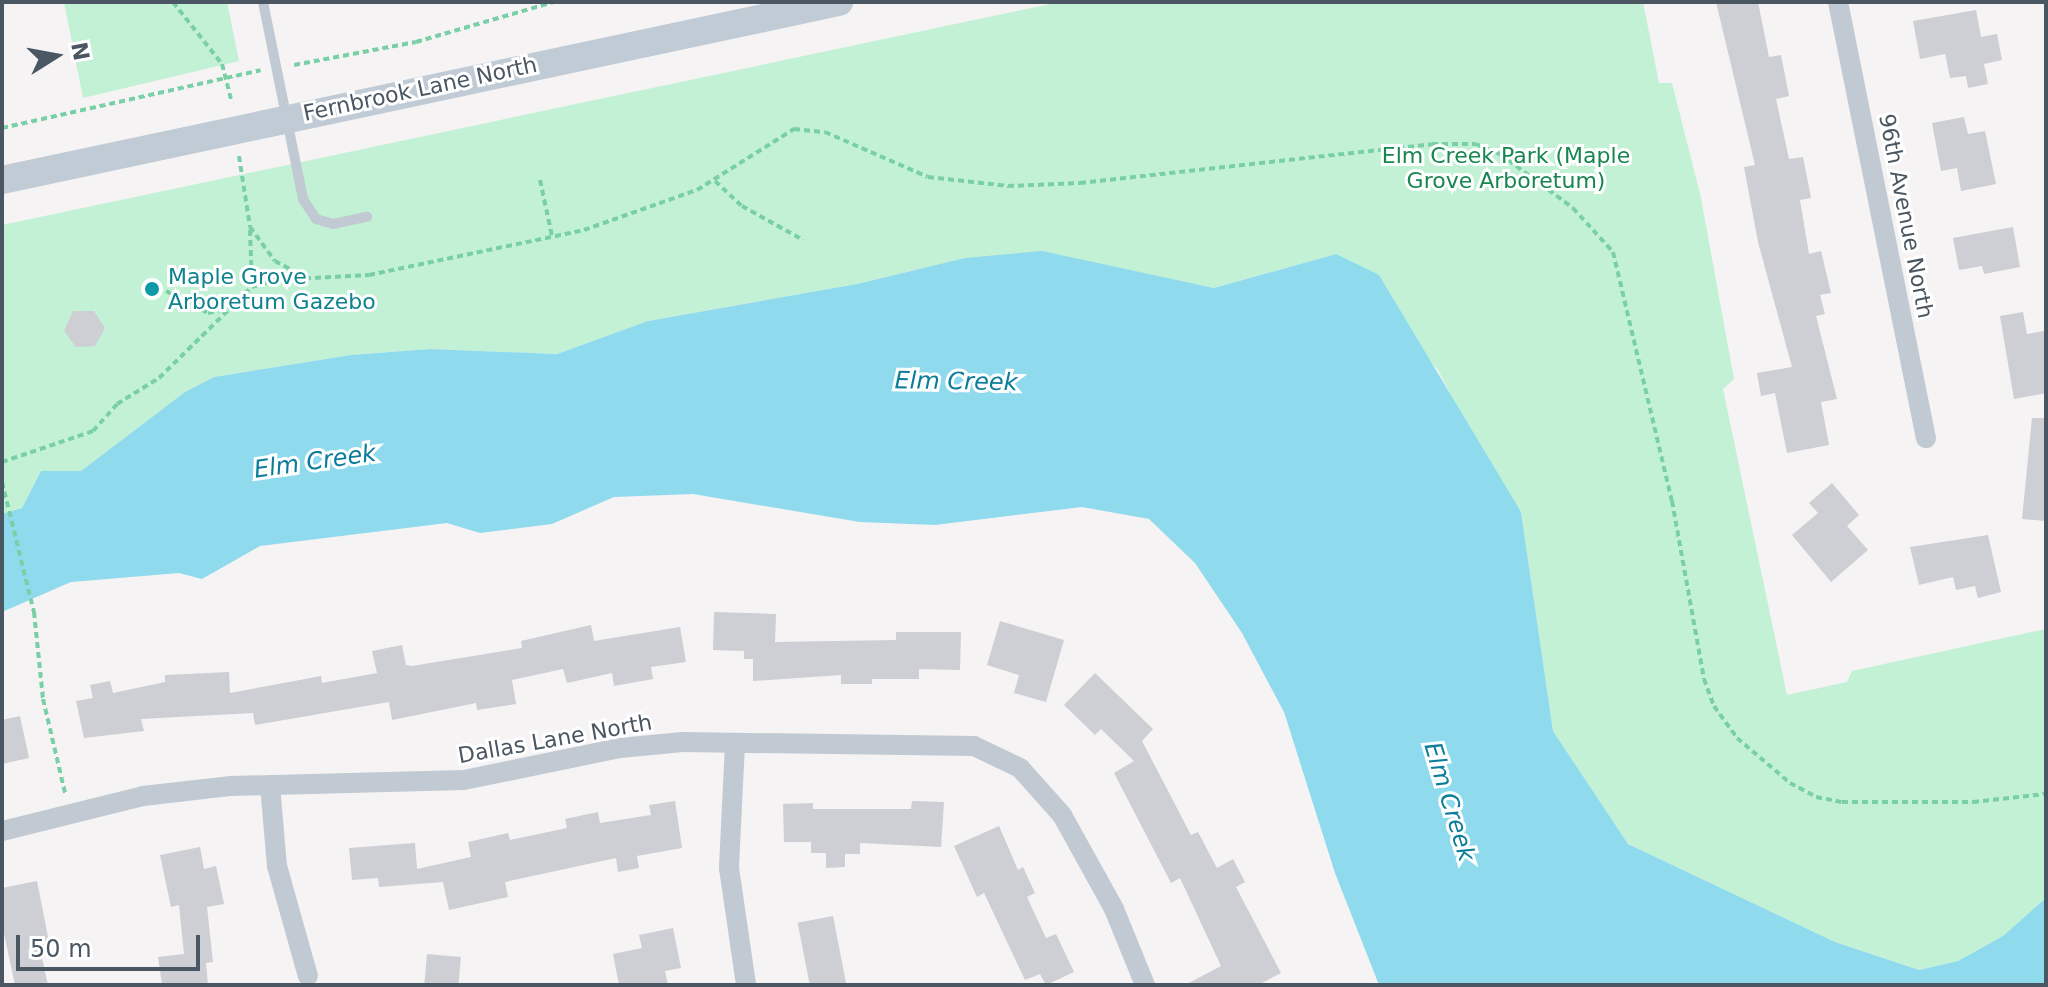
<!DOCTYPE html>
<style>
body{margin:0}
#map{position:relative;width:2048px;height:987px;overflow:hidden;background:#f5f3f3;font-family:"DejaVu Sans",sans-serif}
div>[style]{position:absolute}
.green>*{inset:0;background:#c3f1d5}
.water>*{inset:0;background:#90daee}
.building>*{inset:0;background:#cdcfd5;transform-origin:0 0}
.path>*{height:4px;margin-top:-2px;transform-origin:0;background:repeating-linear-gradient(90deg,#7ad0a6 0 6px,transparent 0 10px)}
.lane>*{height:10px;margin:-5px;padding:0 5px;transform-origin:5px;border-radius:5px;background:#c1cad2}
.street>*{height:20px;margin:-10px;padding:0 10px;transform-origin:10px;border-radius:10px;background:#c1cad2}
.secondary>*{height:28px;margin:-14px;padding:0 14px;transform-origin:14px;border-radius:14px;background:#c1cbd6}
.dots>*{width:22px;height:22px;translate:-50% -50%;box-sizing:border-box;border:4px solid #fff;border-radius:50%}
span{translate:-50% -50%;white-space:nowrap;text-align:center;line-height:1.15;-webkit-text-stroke:6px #fff;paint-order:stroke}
.street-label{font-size:22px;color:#4a5661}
.park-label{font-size:22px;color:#17864f}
.culture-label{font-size:22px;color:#0d838f}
.left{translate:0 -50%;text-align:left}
.water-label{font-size:24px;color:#0c7c9b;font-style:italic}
.frame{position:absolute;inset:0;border:4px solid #4a5661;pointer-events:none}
.north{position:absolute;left:16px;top:16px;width:80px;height:80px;-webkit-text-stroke:6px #fff;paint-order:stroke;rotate:79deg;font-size:22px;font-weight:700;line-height:32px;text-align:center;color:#4a5661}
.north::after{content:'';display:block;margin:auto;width:28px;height:36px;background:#4a5661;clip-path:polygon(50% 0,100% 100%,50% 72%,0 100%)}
.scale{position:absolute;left:16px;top:935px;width:184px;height:36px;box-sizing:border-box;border:4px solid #4a5661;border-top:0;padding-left:10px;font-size:24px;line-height:28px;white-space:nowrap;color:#4a5661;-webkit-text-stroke:6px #fff;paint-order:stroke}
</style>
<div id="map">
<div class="green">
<i style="clip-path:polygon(64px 2px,227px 2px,239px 61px,83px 98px)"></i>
<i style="clip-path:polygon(1060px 2px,1643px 2px,1659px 83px,1672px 83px,1701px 198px,1734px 379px,1723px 389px,1787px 695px,1847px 682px,1852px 671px,2046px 629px,2046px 898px,2003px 936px,1958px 961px,1919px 970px,1835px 942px,1628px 844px,1553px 731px,1521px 512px,1473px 438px,1438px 370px,1336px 254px,1214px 288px,1100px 264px,965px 258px,857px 284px,648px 321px,557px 354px,430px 349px,351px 355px,214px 377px,185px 392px,81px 471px,41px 471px,22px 508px,2px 514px,2px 225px)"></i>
</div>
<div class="water">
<i style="clip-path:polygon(1042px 251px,1214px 288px,1336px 254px,1379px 275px,1521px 512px,1553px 731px,1628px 844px,1835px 942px,1919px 970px,1958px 961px,2003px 936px,2046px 898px,2046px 985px,1379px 985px,1335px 873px,1284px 712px,1242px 633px,1195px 563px,1149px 519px,1082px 507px,935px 525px,860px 522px,693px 494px,614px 497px,552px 524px,480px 533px,447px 523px,260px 546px,202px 579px,179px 573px,71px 582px,2px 612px,2px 514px,22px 508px,41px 471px,81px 471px,185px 392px,214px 377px,351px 355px,430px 349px,557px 354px,648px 321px,857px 284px,965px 258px)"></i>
</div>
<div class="building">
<i style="clip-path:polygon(1716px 2px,1758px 2px,1769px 57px,1781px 55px,1789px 96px,1776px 99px,1789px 159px,1803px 157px,1811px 198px,1800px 200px,1809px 254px,1821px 251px,1831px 293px,1820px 295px,1825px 314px,1816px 316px,1837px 399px,1821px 402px,1829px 445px,1787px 453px,1775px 393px,1761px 396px,1757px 373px,1792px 367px,1758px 242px,1744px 167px,1755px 165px)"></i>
<i style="clip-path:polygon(1976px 10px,1981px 37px,1997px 34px,2002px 60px,1984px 64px,1988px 84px,1968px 88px,1966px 76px,1950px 78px,1945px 54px,1920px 59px,1913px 21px)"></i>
<i style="clip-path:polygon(1964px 117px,1968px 134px,1985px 131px,1996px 184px,1961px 191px,1957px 168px,1941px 171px,1932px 123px)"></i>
<i style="clip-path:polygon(2013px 227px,2020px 267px,1984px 274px,1982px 266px,1959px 270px,1953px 238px)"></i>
<i style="clip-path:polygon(73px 311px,94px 311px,105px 328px,95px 346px,76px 347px,64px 331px)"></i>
<i style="clip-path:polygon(2023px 312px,2027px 334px,2044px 331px,2046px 393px,2014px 399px,2000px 316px)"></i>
<i style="clip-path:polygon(2032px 418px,2046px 418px,2046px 521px,2022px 519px)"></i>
<i style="clip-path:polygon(1832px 483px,1859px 515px,1847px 526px,1868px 550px,1831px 582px,1792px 535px,1818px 513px,1809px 503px)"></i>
<i style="clip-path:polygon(1988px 535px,2001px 592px,1978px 598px,1975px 586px,1956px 590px,1953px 577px,1919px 585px,1910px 547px)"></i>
<i style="clip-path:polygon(714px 612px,776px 614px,775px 642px,896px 640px,896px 632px,961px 632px,960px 670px,919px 669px,919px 679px,872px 679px,872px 684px,841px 684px,841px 675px,753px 681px,753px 659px,744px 659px,744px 651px,713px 650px)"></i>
<i style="clip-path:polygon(1000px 621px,1064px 640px,1046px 702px,1014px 693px,1019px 675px,987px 665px)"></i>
<i style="clip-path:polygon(591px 625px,594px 641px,680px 627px,686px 662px,651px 667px,653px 679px,614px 686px,612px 673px,567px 683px,563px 669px,512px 680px,516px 704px,477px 710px,476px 703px,392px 720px,389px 702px,255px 725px,253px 713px,141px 719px,144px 731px,84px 738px,76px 701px,93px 698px,90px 685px,110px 681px,113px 693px,165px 682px,165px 675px,229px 672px,230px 693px,321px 676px,322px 683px,377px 673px,372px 651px,402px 645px,406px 665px,412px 666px,522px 648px,521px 641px)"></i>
<i style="clip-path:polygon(1095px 673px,1153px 729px,1142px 741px,1191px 835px,1198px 832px,1217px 868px,1233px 859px,1245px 882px,1236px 887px,1281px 973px,1258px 985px,1185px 985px,1221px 966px,1180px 878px,1171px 883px,1114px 773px,1134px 761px,1101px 729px,1095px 735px,1064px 705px)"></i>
<i style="clip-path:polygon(20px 716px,29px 758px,2px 764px,2px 720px)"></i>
<i style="clip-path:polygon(675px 801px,682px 848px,637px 856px,639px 868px,618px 872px,616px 858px,505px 882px,508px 897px,449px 910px,443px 882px,379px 887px,378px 878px,352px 880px,349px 848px,415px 843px,417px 869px,471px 857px,468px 842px,508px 833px,510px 840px,567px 828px,565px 819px,598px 812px,600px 823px,651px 815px,649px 805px)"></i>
<i style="clip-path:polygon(912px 801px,944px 802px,941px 847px,860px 843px,860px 854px,845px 854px,845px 867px,826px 868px,826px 853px,811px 853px,811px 842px,784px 842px,783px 804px,813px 803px,813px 809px,911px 809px)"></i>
<i style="clip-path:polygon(999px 826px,1018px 870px,1023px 867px,1035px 893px,1027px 897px,1046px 938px,1056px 934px,1074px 972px,1046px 985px,1040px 974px,1025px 980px,984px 893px,977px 897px,954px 846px)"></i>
<i style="clip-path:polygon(200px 847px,204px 869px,216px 866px,224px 904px,207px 907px,213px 962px,206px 963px,208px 985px,162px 985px,158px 957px,184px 954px,179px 905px,171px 907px,160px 855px)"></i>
<i style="clip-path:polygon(37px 881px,50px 947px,40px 949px,48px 985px,15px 985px,2px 924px,2px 888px)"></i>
<i style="left:833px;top:916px;width:70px;height:36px;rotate:79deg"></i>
<i style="clip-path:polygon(673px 928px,681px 968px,665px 971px,668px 985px,619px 985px,613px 954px,642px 948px,639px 935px)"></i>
<i style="left:427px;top:954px;width:34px;height:31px;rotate:5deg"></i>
</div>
<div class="path">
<i style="left:173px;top:2px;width:79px;rotate:51.7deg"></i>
<i style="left:222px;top:64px;width:40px;rotate:75.6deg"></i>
<i style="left:294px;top:65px;width:124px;rotate:-10.7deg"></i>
<i style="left:416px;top:42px;width:144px;rotate:-16.2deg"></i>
<i style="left:2px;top:128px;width:265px;rotate:-12.6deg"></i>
<i style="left:239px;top:156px;width:72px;rotate:81.2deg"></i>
<i style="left:250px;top:227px;width:42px;rotate:53.7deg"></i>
<i style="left:275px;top:261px;width:36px;rotate:28deg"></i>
<i style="left:540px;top:180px;width:57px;rotate:77.9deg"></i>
<i style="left:715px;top:181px;width:37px;rotate:43deg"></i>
<i style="left:742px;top:206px;width:70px;rotate:29.1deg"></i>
<i style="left:250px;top:230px;width:57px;rotate:88deg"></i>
<i style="left:166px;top:291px;width:47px;rotate:27.6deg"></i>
<i style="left:208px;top:313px;width:22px;rotate:-13deg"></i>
<i style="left:2px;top:462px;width:96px;rotate:-18.8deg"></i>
<i style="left:93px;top:431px;width:36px;rotate:-48deg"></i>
<i style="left:117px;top:404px;width:49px;rotate:-31.8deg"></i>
<i style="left:159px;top:378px;width:130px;rotate:-44.4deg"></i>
<i style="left:252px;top:287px;width:24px;rotate:-17deg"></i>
<i style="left:275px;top:280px;width:94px;rotate:-3deg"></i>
<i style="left:369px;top:275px;width:220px;rotate:-11.8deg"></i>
<i style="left:584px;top:230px;width:120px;rotate:-19.5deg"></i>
<i style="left:697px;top:190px;width:115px;rotate:-32.2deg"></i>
<i style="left:794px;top:129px;width:31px;rotate:6deg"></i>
<i style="left:825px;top:132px;width:112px;rotate:23.6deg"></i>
<i style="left:928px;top:177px;width:81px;rotate:6.4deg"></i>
<i style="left:1008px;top:186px;width:72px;rotate:-2.4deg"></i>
<i style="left:1080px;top:183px;width:354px;rotate:-6.3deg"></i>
<i style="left:1432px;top:144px;width:44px"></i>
<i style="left:1476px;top:144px;width:26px;rotate:23deg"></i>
<i style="left:1500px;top:154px;width:91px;rotate:36.5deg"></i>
<i style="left:1573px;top:208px;width:59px;rotate:47.7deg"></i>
<i style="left:1613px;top:252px;width:256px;rotate:76.7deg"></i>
<i style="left:1672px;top:501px;width:181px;rotate:79.8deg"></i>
<i style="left:1704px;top:679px;width:29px;rotate:70deg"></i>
<i style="left:1714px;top:706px;width:39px;rotate:54deg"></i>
<i style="left:1737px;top:738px;width:70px;rotate:40.3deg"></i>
<i style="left:1790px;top:783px;width:30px;rotate:28deg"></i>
<i style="left:1816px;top:797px;width:26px;rotate:11deg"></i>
<i style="left:1842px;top:802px;width:131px"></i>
<i style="left:1973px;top:802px;width:73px;rotate:-6.3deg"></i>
<i style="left:2px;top:482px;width:134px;rotate:76.2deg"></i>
<i style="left:34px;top:612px;width:87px;rotate:84.1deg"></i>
<i style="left:43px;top:699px;width:97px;rotate:76.8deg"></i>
</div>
<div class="lane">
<i style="left:263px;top:2px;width:201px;rotate:78.5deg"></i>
<i style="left:303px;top:199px;width:24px;rotate:57deg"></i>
<i style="left:316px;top:219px;width:18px;rotate:16deg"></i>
<i style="left:333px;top:224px;width:35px;rotate:-12deg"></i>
</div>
<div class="street">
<i style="left:1838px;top:2px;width:445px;rotate:78.6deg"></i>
<i style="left:735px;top:744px;width:124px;rotate:92.8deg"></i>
<i style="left:729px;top:868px;width:118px;rotate:81.7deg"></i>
<i style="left:270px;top:785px;width:81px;rotate:85.1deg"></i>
<i style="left:277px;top:866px;width:114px;rotate:74.3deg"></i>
<i style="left:2px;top:831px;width:145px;rotate:-13.9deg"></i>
<i style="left:143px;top:796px;width:89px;rotate:-6.5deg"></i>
<i style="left:231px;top:786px;width:233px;rotate:-1.5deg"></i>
<i style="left:464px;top:780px;width:159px;rotate:-11.6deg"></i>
<i style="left:620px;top:748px;width:63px;rotate:-5.4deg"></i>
<i style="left:683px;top:742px;width:291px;rotate:0.8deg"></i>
<i style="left:974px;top:746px;width:51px;rotate:25.6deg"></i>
<i style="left:1020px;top:768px;width:63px;rotate:48.2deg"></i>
<i style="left:1062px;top:815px;width:107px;rotate:61deg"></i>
<i style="left:1114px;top:909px;width:82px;rotate:67.8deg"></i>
</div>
<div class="secondary">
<i style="left:2px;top:180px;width:856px;rotate:-12.01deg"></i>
</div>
<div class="dots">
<i style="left:152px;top:289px;background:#0f9aa8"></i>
</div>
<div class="street-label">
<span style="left:420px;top:89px;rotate:-12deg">Fernbrook Lane North</span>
<span style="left:1906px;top:216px;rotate:79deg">96th Avenue North</span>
<span style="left:555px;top:739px;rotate:-10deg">Dallas Lane North</span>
</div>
<div class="park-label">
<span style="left:1506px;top:168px">Elm Creek Park (Maple<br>Grove Arboretum)</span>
</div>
<div class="culture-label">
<span class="left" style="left:168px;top:289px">Maple Grove<br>Arboretum Gazebo</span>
</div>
<div class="water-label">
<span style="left:956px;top:382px;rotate:1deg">Elm Creek</span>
<span style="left:315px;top:462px;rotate:-8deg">Elm Creek</span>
<span style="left:1449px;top:802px;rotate:73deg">Elm Creek</span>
</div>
<div class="frame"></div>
<div class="north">N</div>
<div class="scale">50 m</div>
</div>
